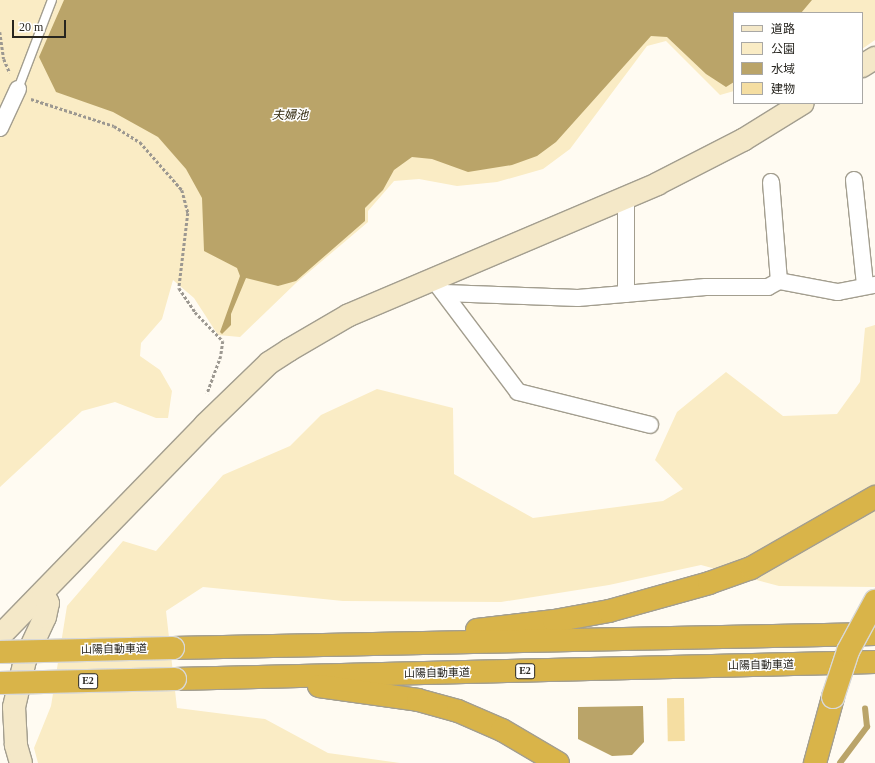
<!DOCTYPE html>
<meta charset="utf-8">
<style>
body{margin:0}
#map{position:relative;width:875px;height:763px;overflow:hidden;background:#fffbf2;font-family:"Times New Roman","Noto Sans JP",serif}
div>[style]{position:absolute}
.green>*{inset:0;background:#faecc5}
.water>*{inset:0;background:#baa469}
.stream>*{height:5.5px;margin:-2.75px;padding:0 2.75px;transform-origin:2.75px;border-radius:2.75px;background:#baa469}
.building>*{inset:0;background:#f5dea2;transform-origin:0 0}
.path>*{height:2.5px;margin-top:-1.25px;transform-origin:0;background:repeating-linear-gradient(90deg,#9c9891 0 3px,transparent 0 5px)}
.roads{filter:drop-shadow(1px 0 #a39e8f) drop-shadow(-1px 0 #a39e8f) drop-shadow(0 1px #a39e8f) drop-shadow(0 -1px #a39e8f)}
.lane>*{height:8px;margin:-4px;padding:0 4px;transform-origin:4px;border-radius:4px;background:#fff}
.street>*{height:16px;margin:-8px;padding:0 8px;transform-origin:8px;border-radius:8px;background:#fff}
.secondary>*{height:22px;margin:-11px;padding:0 11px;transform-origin:11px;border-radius:11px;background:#f4e8c8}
.highway>*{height:22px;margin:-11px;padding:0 11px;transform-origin:11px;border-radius:11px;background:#d9b449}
.bridges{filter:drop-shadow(1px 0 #d8d8d7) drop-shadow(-1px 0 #d8d8d7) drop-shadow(0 1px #d8d8d7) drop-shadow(0 -1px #d8d8d7)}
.highway-bridge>*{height:22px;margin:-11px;padding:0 11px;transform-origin:11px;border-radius:11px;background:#d9b449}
span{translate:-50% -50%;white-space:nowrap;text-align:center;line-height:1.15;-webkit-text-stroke:3px #fff;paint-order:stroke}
.shield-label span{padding:1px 3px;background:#fff;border:1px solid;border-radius:3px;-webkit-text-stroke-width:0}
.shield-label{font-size:10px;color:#27251f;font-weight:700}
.street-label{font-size:11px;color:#27251f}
.water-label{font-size:12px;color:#32290d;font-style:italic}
.legend{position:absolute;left:733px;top:12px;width:130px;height:92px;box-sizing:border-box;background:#fff;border:1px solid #a9a8a5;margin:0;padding:5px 7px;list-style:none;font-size:12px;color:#27251f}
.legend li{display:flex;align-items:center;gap:8px;height:20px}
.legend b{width:20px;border:1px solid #a9a8a5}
.scale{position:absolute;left:12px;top:20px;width:54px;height:18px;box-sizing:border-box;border:2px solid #27251f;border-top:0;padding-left:5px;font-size:12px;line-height:14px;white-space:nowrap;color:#27251f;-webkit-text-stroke:3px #fff;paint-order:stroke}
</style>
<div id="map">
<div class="green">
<i style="clip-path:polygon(0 0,875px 0,875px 40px,862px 49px,862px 13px,734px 13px,734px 91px,720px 95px,666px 41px,647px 46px,570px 149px,543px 169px,497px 182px,457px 186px,419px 179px,394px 181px,368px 211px,368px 222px,296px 283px,240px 337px,218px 335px,194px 298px,173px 280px,162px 319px,141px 343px,140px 356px,160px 370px,172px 391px,168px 418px,156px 418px,115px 402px,82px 411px,0 487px)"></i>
<i style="clip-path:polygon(875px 325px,875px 587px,779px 586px,701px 565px,609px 585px,501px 602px,343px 601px,203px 587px,166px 611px,177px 708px,265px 719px,328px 753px,400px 763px,38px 763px,34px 748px,51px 706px,67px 606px,123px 541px,156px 551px,223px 475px,290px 446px,321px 415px,377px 389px,453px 408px,454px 474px,533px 518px,663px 501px,683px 489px,655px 460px,677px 412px,726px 372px,783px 416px,837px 414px,860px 382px,865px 328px)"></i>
</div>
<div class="water">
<i style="clip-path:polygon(64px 0,812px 0,801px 13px,734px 13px,734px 82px,726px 87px,706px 74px,667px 37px,651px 36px,556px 142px,537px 156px,512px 165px,468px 172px,432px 159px,412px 157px,394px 170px,383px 190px,365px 208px,365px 221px,296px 281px,278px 286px,246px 278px,231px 314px,231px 325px,222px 334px,220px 332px,240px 276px,237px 268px,204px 251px,202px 198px,186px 169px,158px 137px,113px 112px,56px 92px,39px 57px)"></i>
<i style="clip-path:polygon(643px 706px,644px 742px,632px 755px,612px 756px,578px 739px,578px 707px)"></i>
</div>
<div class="stream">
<i style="left:840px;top:763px;width:45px;rotate:-53.1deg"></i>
<i style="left:867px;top:727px;width:18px;rotate:-96deg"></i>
</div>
<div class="building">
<i style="left:684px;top:698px;width:43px;height:17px;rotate:89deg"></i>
</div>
<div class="path">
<i style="left:0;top:32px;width:27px;rotate:82deg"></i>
<i style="left:4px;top:59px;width:15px;rotate:67deg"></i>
<i style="left:31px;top:99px;width:87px;rotate:18deg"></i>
<i style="left:114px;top:126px;width:31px;rotate:32deg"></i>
<i style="left:140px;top:142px;width:64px;rotate:48.8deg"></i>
<i style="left:182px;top:190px;width:24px;rotate:75deg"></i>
<i style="left:188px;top:213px;width:76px;rotate:96.8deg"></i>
<i style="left:179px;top:288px;width:29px;rotate:56deg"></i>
<i style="left:195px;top:312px;width:40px;rotate:46deg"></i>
<i style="left:223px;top:341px;width:15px;rotate:98deg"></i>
<i style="left:221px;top:356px;width:40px;rotate:110.2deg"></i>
</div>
<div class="roads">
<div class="lane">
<i style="left:18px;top:89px;width:95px;rotate:-69.1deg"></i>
</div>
<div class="street">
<i style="left:0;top:128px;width:43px;rotate:-65.2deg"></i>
<i style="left:854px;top:180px;width:106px;rotate:84deg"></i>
<i style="left:771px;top:182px;width:99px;rotate:85.4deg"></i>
<i style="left:439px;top:287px;width:131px;rotate:53deg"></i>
<i style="left:518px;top:392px;width:136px;rotate:14deg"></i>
<i style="left:444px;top:293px;width:134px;rotate:2.1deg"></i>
<i style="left:578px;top:298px;width:128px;rotate:-4.9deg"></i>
<i style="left:706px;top:287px;width:62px"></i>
<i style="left:768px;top:287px;width:13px;rotate:-29deg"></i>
<i style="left:779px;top:281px;width:60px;rotate:10.6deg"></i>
<i style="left:838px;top:292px;width:38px;rotate:-11deg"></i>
<i style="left:626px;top:294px;width:96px;rotate:-90deg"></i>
</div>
<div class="secondary">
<i style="left:862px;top:66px;width:15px;rotate:-32deg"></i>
<i style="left:0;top:636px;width:294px;rotate:-45.8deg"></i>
<i style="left:205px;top:425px;width:89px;rotate:-44.1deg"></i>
<i style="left:269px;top:363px;width:24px;rotate:-33deg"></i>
<i style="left:289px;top:350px;width:69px;rotate:-30.3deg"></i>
<i style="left:349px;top:315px;width:335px;rotate:-23deg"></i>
<i style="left:657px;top:184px;width:97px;rotate:-27.1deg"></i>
<i style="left:743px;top:140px;width:70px;rotate:-31.7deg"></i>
<i style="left:21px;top:763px;width:19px;rotate:-106deg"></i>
<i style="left:16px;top:745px;width:38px;rotate:-93deg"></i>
<i style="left:14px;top:707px;width:48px;rotate:-76.8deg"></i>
<i style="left:25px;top:660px;width:47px;rotate:-65.1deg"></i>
<i style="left:45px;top:617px;width:14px;rotate:-78deg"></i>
<i style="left:48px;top:603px;width:10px;rotate:-119deg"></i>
</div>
<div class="highway">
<i style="left:477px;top:630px;width:78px;rotate:-6.7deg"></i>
<i style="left:554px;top:621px;width:56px;rotate:-10.3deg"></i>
<i style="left:609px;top:611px;width:104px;rotate:-15.6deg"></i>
<i style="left:709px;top:583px;width:45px;rotate:-19.7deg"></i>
<i style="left:751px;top:568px;width:143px;rotate:-29.8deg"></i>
<i style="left:173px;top:648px;width:702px;rotate:-1.14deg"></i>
<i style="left:175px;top:679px;width:700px;rotate:-1.39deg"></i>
<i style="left:319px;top:686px;width:100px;rotate:8deg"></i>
<i style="left:418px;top:700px;width:41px;rotate:15.4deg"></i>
<i style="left:458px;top:711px;width:48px;rotate:23.4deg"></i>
<i style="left:502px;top:730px;width:65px;rotate:30.5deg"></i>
<i style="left:815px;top:763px;width:68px;rotate:-74.7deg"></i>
</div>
</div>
<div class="bridges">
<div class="highway-bridge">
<i style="left:0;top:652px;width:173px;rotate:-1.3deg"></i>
<i style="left:0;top:683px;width:175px;rotate:-1.3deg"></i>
<i style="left:833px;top:697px;width:48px;rotate:-71.9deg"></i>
<i style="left:848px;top:651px;width:57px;rotate:-61.6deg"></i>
</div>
</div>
<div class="shield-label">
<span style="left:525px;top:671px">E2</span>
<span style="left:88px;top:681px">E2</span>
</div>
<div class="street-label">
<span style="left:114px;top:649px;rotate:-1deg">山陽自動車道</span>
<span style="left:761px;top:665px;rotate:-1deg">山陽自動車道</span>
<span style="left:437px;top:673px;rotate:-1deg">山陽自動車道</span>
</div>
<div class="water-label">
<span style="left:290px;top:116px">夫婦池</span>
</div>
<ul class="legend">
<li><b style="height:5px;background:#f4e8c8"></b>道路</li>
<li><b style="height:11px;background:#faecc5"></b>公園</li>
<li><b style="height:11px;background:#baa469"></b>水域</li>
<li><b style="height:11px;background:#f5dea2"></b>建物</li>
</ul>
<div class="scale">20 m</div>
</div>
